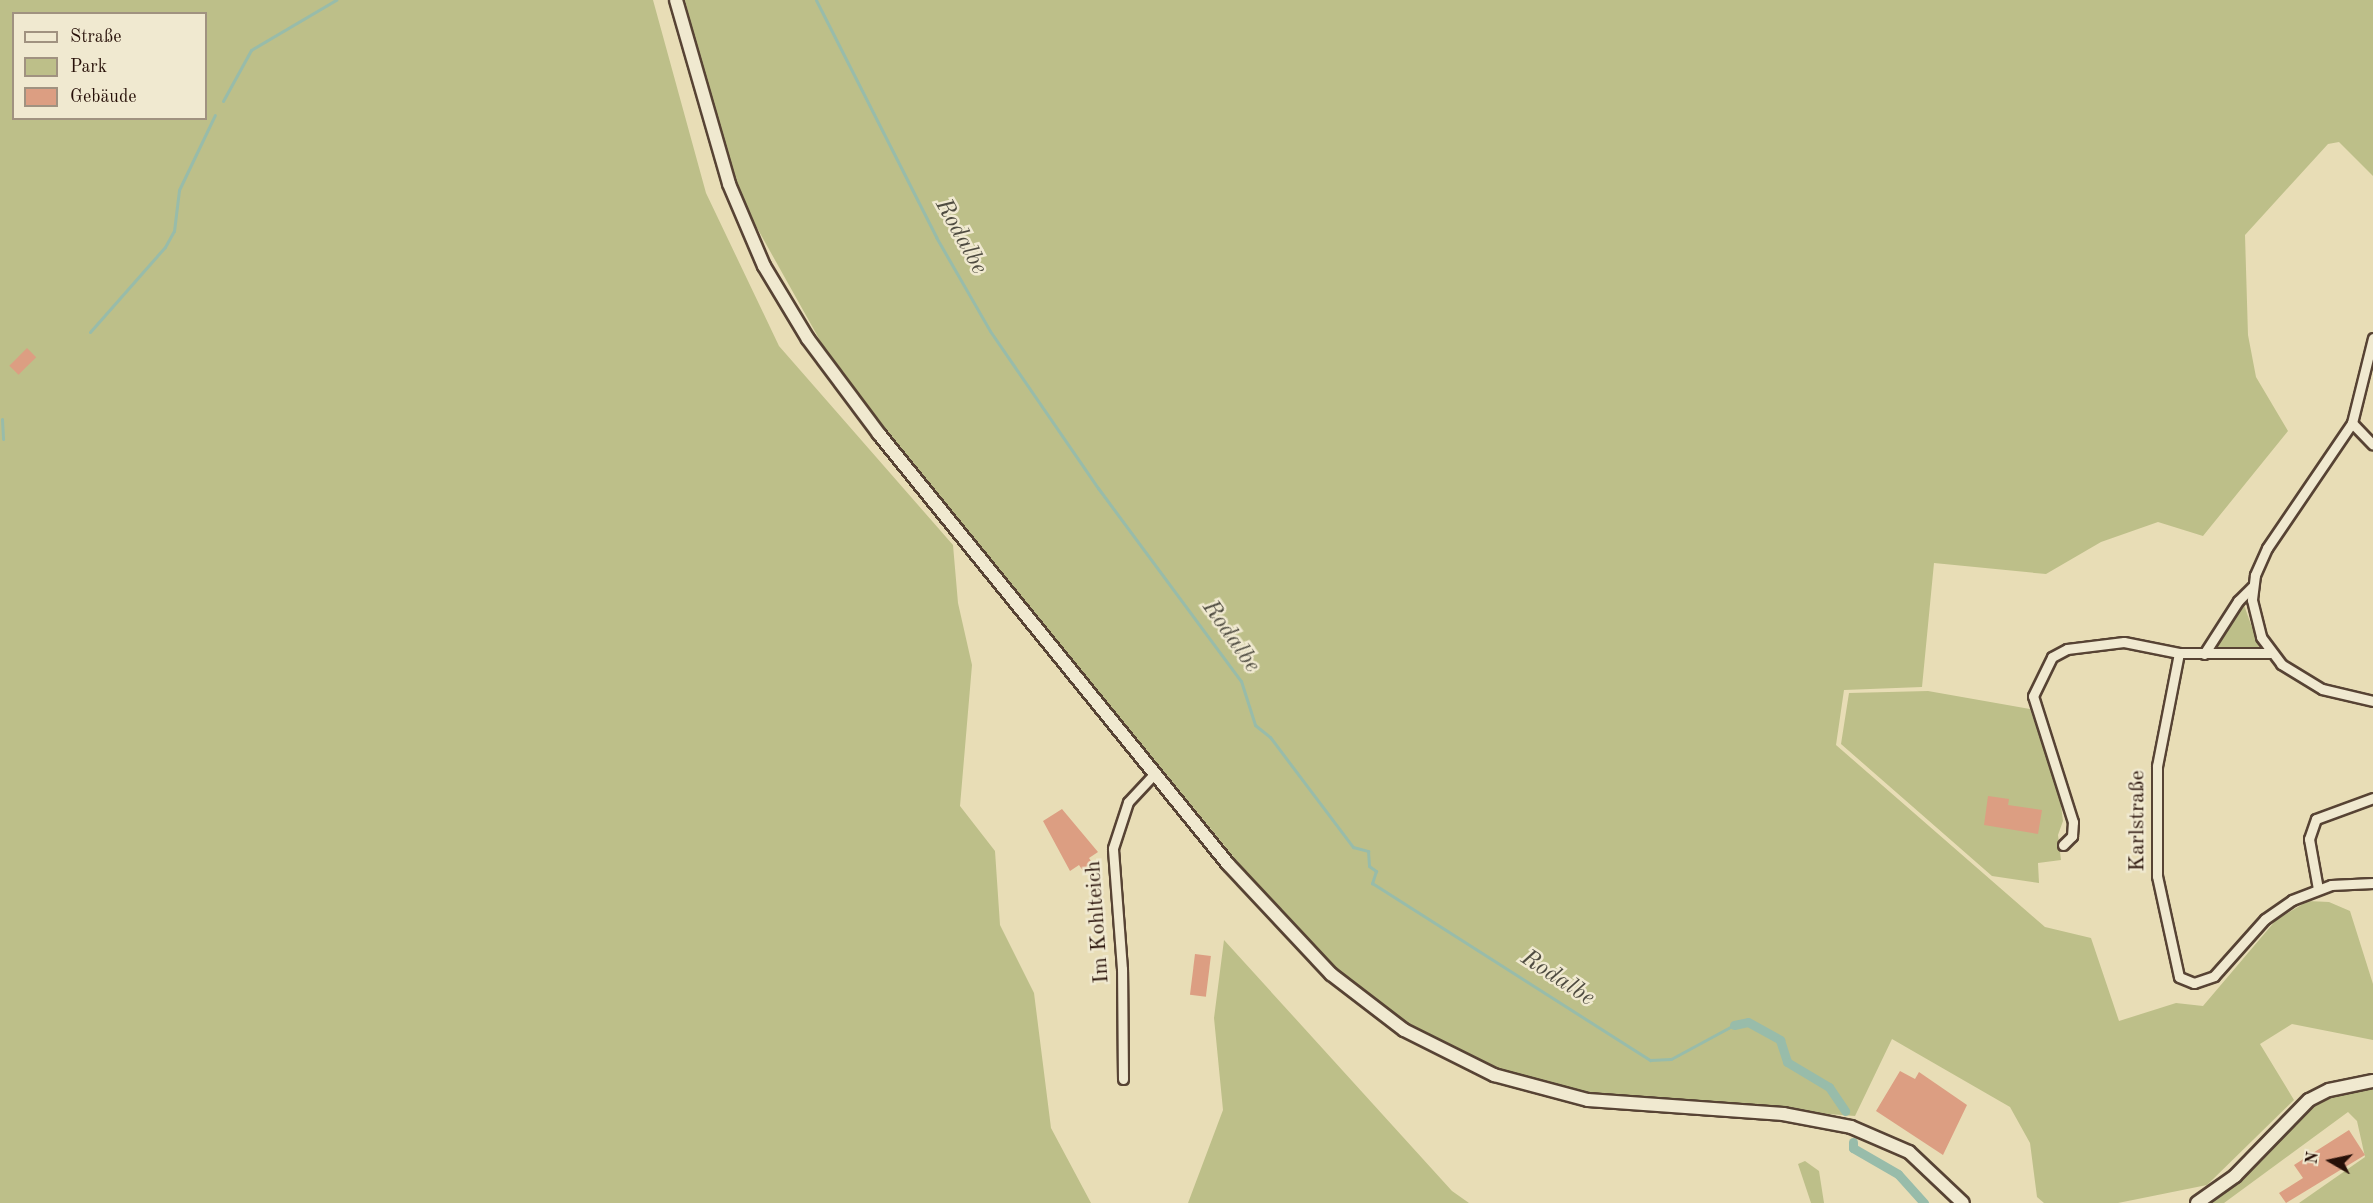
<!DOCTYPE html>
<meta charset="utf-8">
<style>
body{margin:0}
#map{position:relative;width:2373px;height:1203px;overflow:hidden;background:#e8ddb6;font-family:"Old Standard TT",serif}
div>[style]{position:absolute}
.green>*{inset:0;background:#bdbf89}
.stream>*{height:3px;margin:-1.5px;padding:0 1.5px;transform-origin:1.5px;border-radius:1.5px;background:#98bcaa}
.canal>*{height:9px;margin:-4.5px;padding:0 4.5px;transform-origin:4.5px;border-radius:4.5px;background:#98bcaa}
.building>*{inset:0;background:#dc9e82;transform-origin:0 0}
.roads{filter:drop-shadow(2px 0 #574334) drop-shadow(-2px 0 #574334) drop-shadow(0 2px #574334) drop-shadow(0 -2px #574334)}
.street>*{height:9px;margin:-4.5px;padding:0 4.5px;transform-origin:4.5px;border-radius:4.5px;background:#f0e9d0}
.secondary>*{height:12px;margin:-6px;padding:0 6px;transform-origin:6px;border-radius:6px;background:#f0e9d0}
span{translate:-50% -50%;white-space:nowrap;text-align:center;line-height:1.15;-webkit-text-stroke:5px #f0e9d0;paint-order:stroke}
.street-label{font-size:22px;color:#271008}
.water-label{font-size:24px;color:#4f4c41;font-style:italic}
.legend{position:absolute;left:12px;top:12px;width:195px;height:108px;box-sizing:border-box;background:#f0e9d0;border:2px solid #a09280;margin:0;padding:8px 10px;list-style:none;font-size:18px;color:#271008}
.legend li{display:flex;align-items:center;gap:12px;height:30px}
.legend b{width:30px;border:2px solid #a09280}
.north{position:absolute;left:2301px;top:1131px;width:60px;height:60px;-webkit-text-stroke:4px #f0e9d0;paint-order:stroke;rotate:279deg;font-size:16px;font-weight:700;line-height:24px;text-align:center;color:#271008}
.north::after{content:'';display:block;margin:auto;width:21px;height:27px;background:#271008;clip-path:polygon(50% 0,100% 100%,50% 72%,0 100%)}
</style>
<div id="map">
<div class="green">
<i style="clip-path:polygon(evenodd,0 0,653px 0,706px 193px,779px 346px,953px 545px,958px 603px,972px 665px,960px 806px,995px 851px,1000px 925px,1034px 993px,1051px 1128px,1091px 1203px,0 1203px,0 0,14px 14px,206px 14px,206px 118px,14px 118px,14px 14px)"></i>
<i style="clip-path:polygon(685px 0,2373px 0,2373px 176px,2339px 142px,2328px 144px,2245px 235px,2248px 335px,2256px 377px,2288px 431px,2203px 536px,2158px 522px,2101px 542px,2046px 574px,1934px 563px,1922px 687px,1844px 690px,1836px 745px,2045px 927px,2091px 938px,2119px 1021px,2176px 1003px,2203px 1006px,2276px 920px,2308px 901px,2329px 902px,2350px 911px,2373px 984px,2373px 1040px,2292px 1024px,2260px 1044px,2294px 1100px,2207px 1185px,2118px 1203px,2044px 1203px,2037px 1197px,2030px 1143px,2010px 1107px,1892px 1039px,1855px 1116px,1640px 1100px,1563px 1089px,1504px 1072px,1419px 1032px,1375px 1004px,1285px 920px,836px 369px,747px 210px,720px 137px)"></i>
<i style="clip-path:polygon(2244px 605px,2259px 647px,2217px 648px,2239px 606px)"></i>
<i style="clip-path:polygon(1928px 691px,2030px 709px,2059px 790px,2063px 821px,2058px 835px,2061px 860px,2038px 863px,2039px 883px,1992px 876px,1841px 744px,1849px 693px)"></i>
<i style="clip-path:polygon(1224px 940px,1452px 1191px,1469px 1203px,1188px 1203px,1223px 1110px,1214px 1018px)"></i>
<i style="clip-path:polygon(2373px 1088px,2373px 1203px,2299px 1203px,2365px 1157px,2357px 1121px,2348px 1112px,2224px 1203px,2208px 1203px,2232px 1186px,2299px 1115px,2333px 1095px)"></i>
<i style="clip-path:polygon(1805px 1161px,1819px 1171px,1824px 1203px,1811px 1203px,1798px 1164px)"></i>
</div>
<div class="stream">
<i style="left:816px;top:0;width:266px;rotate:63.1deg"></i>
<i style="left:936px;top:237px;width:108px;rotate:60.1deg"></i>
<i style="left:990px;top:331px;width:191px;rotate:55.5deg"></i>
<i style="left:1098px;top:488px;width:240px;rotate:53.5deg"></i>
<i style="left:1241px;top:681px;width:46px;rotate:72.3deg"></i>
<i style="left:1255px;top:725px;width:19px;rotate:39deg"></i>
<i style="left:1270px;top:737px;width:138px;rotate:53deg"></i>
<i style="left:1353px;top:847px;width:16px;rotate:15deg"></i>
<i style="left:1368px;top:851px;width:15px;rotate:86deg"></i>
<i style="left:1369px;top:866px;width:9px;rotate:36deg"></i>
<i style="left:1376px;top:871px;width:13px;rotate:108deg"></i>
<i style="left:1372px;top:883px;width:330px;rotate:32.5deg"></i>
<i style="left:1650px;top:1060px;width:21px;rotate:-3deg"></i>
<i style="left:1671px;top:1059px;width:72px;rotate:-28.4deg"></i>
<i style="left:223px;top:101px;width:58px;rotate:-61.2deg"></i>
<i style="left:251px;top:50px;width:99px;rotate:-30.5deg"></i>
<i style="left:90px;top:332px;width:113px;rotate:-48.6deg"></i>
<i style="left:165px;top:247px;width:18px;rotate:-61deg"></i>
<i style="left:174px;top:231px;width:41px;rotate:-83deg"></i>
<i style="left:179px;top:190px;width:83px;rotate:-64.4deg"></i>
<i style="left:2px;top:419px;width:20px;rotate:87deg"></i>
</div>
<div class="canal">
<i style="left:1734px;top:1025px;width:14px;rotate:-12deg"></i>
<i style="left:1748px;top:1022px;width:37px;rotate:29deg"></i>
<i style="left:1780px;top:1040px;width:23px;rotate:72deg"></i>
<i style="left:1787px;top:1062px;width:49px;rotate:30.8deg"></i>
<i style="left:1829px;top:1087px;width:29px;rotate:56deg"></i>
<i style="left:1853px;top:1142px;width:6px;rotate:90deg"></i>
<i style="left:1853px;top:1148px;width:52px;rotate:30deg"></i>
<i style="left:1898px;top:1174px;width:39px;rotate:48deg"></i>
</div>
<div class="building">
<i style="left:27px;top:348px;width:13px;height:25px;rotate:45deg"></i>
<i style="clip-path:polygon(1988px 796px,2009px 799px,2008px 805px,2042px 810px,2038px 834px,1984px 825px)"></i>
<i style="clip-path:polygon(1062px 809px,1098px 852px,1089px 858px,1093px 864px,1083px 871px,1079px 865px,1070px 871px,1043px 821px)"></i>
<i style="left:1195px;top:954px;width:16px;height:41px;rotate:7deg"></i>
<i style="clip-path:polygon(1900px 1071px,1915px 1079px,1919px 1072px,1967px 1105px,1943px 1155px,1876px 1111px)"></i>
<i style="clip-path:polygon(2349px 1130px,2365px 1155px,2286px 1203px,2279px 1193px,2303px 1178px,2294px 1165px)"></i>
</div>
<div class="roads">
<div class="street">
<i style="left:2373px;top:338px;width:88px;rotate:103.9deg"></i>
<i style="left:2352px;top:423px;width:151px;rotate:124.2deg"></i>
<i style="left:2267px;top:548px;width:30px;rotate:114deg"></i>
<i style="left:2255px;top:575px;width:25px;rotate:97deg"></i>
<i style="left:2252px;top:600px;width:38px;rotate:76deg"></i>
<i style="left:2261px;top:637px;width:34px;rotate:53deg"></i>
<i style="left:2281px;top:664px;width:48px;rotate:31.4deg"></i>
<i style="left:2322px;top:689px;width:52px;rotate:13.2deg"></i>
<i style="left:2352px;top:423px;width:30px;rotate:46deg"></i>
<i style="left:2179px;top:653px;width:115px;rotate:101deg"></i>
<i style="left:2157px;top:766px;width:110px;rotate:90deg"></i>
<i style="left:2157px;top:876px;width:103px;rotate:77.7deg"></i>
<i style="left:2179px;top:977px;width:16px;rotate:22deg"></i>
<i style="left:2194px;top:983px;width:21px;rotate:-19deg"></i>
<i style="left:2214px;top:976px;width:76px;rotate:-48.2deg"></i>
<i style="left:2265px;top:919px;width:33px;rotate:-35deg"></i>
<i style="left:2292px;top:900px;width:42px;rotate:-21deg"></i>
<i style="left:2331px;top:885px;width:42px;rotate:-2.7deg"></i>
<i style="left:2204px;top:654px;width:63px;rotate:-57.3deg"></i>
<i style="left:2238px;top:601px;width:20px;rotate:-45deg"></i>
<i style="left:2063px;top:845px;width:13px;rotate:-45deg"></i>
<i style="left:2072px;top:836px;width:14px;rotate:-86deg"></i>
<i style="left:2073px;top:822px;width:132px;rotate:-107.6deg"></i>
<i style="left:2033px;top:696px;width:43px;rotate:-64deg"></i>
<i style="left:2052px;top:657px;width:17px;rotate:-28deg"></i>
<i style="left:2067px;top:649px;width:57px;rotate:-7deg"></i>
<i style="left:2124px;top:642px;width:56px;rotate:11.3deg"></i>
<i style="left:2179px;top:653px;width:91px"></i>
<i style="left:2318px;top:889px;width:51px;rotate:-100.2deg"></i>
<i style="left:2309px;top:839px;width:21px;rotate:-71deg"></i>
<i style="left:2316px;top:819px;width:61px;rotate:-20.2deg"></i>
<i style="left:1123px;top:1079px;width:110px;rotate:-90.5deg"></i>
<i style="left:1122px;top:969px;width:121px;rotate:-94.3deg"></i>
<i style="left:1113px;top:848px;width:48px;rotate:-71.9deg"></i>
<i style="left:1128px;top:802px;width:38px;rotate:-47deg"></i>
</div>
<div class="secondary">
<i style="left:676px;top:0;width:191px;rotate:73.9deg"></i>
<i style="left:729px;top:184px;width:89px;rotate:66.9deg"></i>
<i style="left:764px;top:266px;width:85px;rotate:58.9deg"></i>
<i style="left:808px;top:339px;width:119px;rotate:53.2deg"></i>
<i style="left:879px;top:434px;width:554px;rotate:50.94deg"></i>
<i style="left:1228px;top:864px;width:151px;rotate:46.9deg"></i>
<i style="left:1331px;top:974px;width:92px;rotate:37.5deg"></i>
<i style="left:1404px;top:1030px;width:101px;rotate:26.6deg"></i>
<i style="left:1494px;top:1075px;width:97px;rotate:14.9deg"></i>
<i style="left:1588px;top:1100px;width:196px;rotate:4.1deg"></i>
<i style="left:1783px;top:1114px;width:69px;rotate:10.8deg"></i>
<i style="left:1851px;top:1127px;width:63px;rotate:23.3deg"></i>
<i style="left:1909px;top:1152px;width:74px;rotate:43.4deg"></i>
<i style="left:2197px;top:1203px;width:47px;rotate:-35.4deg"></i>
<i style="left:2235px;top:1176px;width:106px;rotate:-45.8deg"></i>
<i style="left:2309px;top:1100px;width:22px;rotate:-27deg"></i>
<i style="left:2329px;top:1090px;width:45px;rotate:-11.6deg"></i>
</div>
</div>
<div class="street-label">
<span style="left:2138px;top:821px;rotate:-90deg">Karlstraße</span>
<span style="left:1098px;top:922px;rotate:-94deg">Im Kohlteich</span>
</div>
<div class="water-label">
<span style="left:960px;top:237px;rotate:61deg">Rodalbe</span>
<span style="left:1230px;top:637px;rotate:55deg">Rodalbe</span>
<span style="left:1557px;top:979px;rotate:33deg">Rodalbe</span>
</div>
<ul class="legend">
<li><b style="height:8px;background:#f0e9d0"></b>Straße</li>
<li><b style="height:16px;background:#bdbf89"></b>Park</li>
<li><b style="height:16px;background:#dc9e82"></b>Gebäude</li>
</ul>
<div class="north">N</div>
</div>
